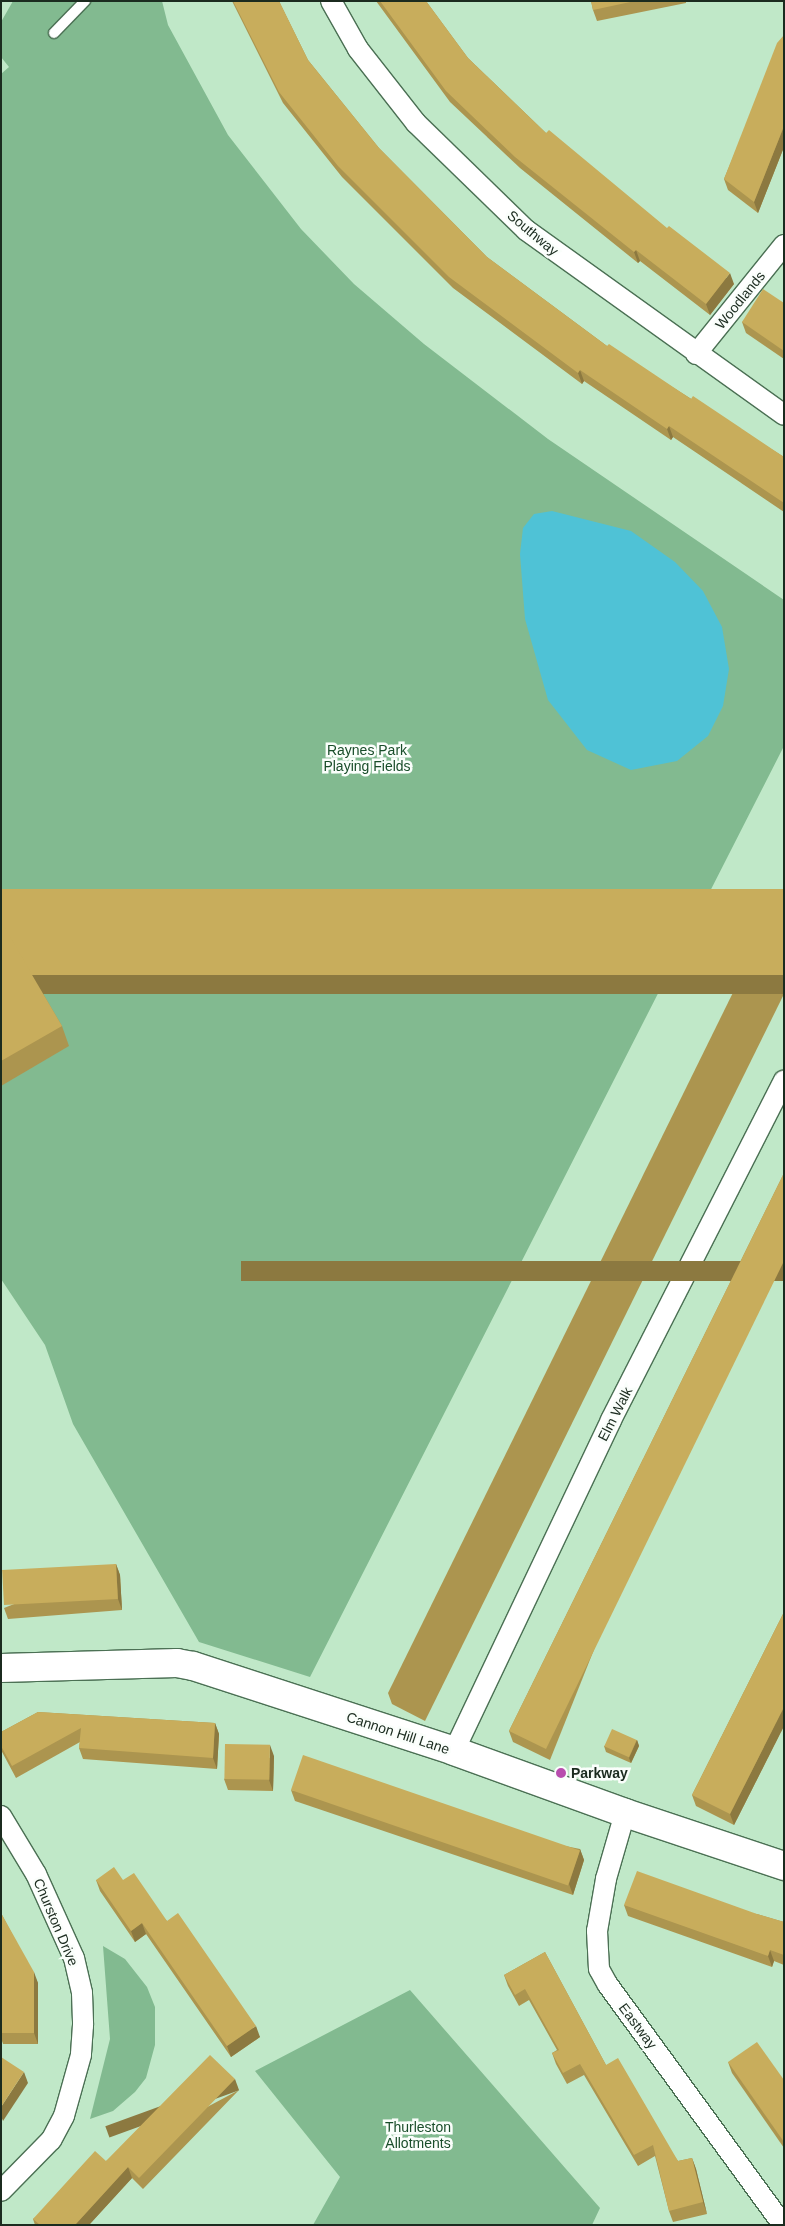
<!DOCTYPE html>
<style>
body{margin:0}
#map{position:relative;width:785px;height:2226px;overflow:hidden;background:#c0e8c8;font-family:Arial,sans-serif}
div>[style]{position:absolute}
.green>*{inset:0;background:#82ba90}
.water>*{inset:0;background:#4fc2d6}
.roads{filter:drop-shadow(1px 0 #4b7054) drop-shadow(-1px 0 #4b7054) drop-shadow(0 1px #4b7054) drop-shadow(0 -1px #4b7054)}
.lane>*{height:10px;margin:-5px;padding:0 5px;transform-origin:5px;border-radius:5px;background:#fff}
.street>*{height:20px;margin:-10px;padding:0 10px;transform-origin:10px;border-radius:10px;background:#fff}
.secondary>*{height:28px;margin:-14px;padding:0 14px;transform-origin:14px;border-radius:14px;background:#fff}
.wall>*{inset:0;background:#ac954f}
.shaded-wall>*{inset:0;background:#8c7940;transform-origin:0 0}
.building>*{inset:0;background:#c8ad5c;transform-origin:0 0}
.dots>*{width:14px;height:14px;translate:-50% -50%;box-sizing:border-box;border:2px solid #fafefb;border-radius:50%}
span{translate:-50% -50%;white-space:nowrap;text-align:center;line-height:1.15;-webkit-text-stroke:5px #fafefb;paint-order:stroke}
.street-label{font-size:14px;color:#1b2b1f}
.park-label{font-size:14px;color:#194d2a}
.poi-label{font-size:14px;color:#1b2b1f;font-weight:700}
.left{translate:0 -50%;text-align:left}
.frame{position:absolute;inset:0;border:2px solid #1b2b1f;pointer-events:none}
</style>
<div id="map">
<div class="green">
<i style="clip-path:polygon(13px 1px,162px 1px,168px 25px,228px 135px,301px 229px,354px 284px,424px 344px,548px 439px,784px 600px,784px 746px,310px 1677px,199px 1642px,73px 1424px,45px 1345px,1px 1279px,1px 74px,9px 67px,1px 57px,1px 22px)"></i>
<i style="clip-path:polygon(103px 1946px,125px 1959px,147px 1987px,155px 2007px,155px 2045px,146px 2078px,135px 2092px,113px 2111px,90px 2119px,110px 2039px)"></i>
<i style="clip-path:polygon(410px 1990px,600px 2208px,592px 2225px,313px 2225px,340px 2177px,255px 2071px)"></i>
</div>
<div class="water">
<i style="clip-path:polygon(552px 511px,631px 531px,675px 562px,703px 591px,722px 627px,729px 669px,723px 706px,708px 736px,677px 761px,631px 770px,587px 750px,548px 700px,525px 619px,520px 554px,523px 528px,534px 514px)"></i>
</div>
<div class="roads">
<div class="lane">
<i style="left:54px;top:33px;width:45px;rotate:-45.9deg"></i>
</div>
<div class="street">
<i style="left:331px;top:1px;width:55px;rotate:60.6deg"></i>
<i style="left:358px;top:49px;width:94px;rotate:51.9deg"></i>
<i style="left:416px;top:123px;width:153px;rotate:44.2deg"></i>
<i style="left:526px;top:230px;width:317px;rotate:35.6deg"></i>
<i style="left:696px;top:354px;width:140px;rotate:-51.1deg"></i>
<i style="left:454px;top:1751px;width:366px;rotate:-64.6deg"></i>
<i style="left:611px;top:1420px;width:381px;rotate:-63deg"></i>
<i style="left:625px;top:1813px;width:69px;rotate:106.1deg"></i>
<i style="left:606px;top:1879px;width:53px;rotate:99.8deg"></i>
<i style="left:597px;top:1931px;width:38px;rotate:87deg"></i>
<i style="left:599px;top:1969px;width:18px;rotate:61deg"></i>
<i style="left:608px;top:1985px;width:297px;rotate:53.9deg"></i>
<i style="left:1px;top:1816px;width:68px;rotate:58.9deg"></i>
<i style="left:36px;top:1874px;width:92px;rotate:65.7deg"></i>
<i style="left:74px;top:1958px;width:36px;rotate:77deg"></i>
<i style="left:82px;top:1993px;width:32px;rotate:88deg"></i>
<i style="left:83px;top:2025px;width:30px;rotate:94deg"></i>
<i style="left:81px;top:2055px;width:63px;rotate:105.6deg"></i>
<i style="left:64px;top:2116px;width:27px;rotate:118deg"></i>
<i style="left:51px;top:2140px;width:71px;rotate:134.4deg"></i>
</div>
<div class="secondary">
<i style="left:1px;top:1668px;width:176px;rotate:-1.6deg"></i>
<i style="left:177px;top:1663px;width:16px;rotate:11deg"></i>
<i style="left:193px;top:1666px;width:274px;rotate:18deg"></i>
<i style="left:454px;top:1751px;width:182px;rotate:19.9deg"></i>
<i style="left:625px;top:1813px;width:168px;rotate:18.4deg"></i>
</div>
</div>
<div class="wall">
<i style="clip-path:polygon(232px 1px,279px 1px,308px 60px,379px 148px,487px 257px,607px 346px,784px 457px,784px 512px,673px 437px,671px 440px,584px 381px,582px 384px,453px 288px,342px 177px,283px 103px)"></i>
<i style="clip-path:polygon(376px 1px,426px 1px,468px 58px,546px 133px,734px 284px,710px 315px,640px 261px,638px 263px,520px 168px,450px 102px)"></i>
<i style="clip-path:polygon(591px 1px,686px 1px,686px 3px,597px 21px,593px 10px)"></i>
<i style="clip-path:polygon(784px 35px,784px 147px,758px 213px,728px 190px,724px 179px)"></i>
<i style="clip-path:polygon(784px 303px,784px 359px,746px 333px,742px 322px)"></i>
<i style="clip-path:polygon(784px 889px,784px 994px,425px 1721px,392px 1704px,388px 1693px)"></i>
<i style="clip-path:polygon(1px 922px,62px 1026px,69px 1046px,1px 1086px)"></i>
<i style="clip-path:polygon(784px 1173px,550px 1760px,513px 1742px,509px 1731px)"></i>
<i style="clip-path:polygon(116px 1564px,120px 1575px,122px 1610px,8px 1619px,4px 1608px)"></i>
<i style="clip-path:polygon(784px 1612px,784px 1726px,734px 1825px,696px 1806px,692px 1795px)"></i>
<i style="clip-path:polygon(38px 1712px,215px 1723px,219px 1734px,217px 1769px,83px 1759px,79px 1748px,80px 1742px,16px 1778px,1px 1750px,1px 1732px)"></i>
<i style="clip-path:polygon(637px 1740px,639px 1746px,631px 1763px,606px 1752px,604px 1746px)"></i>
<i style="clip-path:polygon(274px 1756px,273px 1791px,228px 1790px,224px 1779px)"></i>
<i style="clip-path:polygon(291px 1790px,580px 1849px,584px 1860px,573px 1895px,295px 1801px)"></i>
<i style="clip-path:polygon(96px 1880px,123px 1880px,167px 1921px,260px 2037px,231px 2057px,146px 1934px,135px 1942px,100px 1891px)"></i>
<i style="clip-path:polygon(624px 1905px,757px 1914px,784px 1922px,784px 1965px,774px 1961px,772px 1967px,628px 1916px)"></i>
<i style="clip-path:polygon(1px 1913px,38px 1983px,38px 2044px,3px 2044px,1px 2038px)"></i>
<i style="clip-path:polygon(545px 1952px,606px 2065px,678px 2161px,692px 2158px,696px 2169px,707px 2214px,673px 2222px,669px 2211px,655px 2156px,638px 2166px,584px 2075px,567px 2084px,556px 2064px,552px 2053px,557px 2050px,529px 2000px,519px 2006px,508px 1986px,504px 1975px)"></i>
<i style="clip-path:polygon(728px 2062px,784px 2080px,784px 2148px,732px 2073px)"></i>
<i style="clip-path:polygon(239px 2090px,143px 2189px,132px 2178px,89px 2225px,35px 2225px,33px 2219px,106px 2161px)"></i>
</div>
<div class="shaded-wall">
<i style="clip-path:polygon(784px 126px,784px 147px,758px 213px,754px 202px)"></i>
<i style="clip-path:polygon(636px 250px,640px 261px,638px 263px,634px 252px)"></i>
<i style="clip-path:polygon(730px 273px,734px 284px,710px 315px,706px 304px)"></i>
<i style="clip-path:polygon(580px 370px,584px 381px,582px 384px,578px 373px)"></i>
<i style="clip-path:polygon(669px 426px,673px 437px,671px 440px,667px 429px)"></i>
<i style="left:784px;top:975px;width:19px;height:819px;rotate:90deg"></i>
<i style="left:784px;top:1261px;width:20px;height:543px;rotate:90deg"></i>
<i style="clip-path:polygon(116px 1564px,120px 1575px,122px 1610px,118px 1599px)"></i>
<i style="clip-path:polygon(784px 1707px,784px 1726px,734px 1825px,730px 1814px)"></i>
<i style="clip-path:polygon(215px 1723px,219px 1734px,217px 1769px,213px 1758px)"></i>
<i style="clip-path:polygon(637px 1740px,639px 1746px,631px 1763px,629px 1758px)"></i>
<i style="clip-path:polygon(270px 1745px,274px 1756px,273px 1791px,269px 1780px)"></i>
<i style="clip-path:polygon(580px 1849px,584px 1860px,573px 1895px,569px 1884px)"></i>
<i style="clip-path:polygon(142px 1923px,146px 1934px,135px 1942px,131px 1931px)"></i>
<i style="clip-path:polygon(770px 1950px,774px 1961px,772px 1967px,768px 1956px)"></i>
<i style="clip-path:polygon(34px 1972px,38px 1983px,38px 2044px,34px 2033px)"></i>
<i style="clip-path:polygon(256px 2026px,260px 2037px,231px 2057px,227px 2046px)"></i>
<i style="clip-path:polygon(24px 2072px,28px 2083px,3px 2121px,1px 2116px,1px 2107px)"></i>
<i style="left:235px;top:2079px;width:12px;height:138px;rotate:70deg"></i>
<i style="clip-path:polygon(692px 2158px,696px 2169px,707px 2214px,703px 2202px)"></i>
<i style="clip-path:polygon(128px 2167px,132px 2178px,89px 2225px,75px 2225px)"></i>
</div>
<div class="building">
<i style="clip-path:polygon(233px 1px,279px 1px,308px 60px,379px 148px,487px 257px,607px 346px,609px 344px,691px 399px,693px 396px,784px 457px,784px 503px,669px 426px,667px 429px,580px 370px,578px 373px,449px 277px,338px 166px,279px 92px)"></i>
<i style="clip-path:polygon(380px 1px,426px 1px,468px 58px,546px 133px,549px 130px,667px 228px,669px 226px,730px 273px,706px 304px,636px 250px,634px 252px,515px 157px,446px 91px)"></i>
<i style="clip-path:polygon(591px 1px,635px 1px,593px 10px)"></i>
<i style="clip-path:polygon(784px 35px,784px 126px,754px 202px,724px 179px,777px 43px)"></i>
<i style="clip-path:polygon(763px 289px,784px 303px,784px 351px,742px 322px)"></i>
<i style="left:784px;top:889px;width:86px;height:896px;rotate:90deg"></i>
<i style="clip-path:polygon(1px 922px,62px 1026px,1px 1061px)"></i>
<i style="clip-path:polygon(784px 1173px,784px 1261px,546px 1749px,509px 1731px)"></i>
<i style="left:116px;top:1564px;width:35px;height:114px;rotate:87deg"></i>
<i style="clip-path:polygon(784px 1612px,784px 1707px,730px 1814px,692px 1795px)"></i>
<i style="clip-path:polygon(38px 1712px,215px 1723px,213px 1758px,79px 1748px,81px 1728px,12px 1766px,1px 1746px,1px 1732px)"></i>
<i style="left:612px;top:1729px;width:27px;height:19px;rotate:24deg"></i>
<i style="left:225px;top:1744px;width:45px;height:35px;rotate:1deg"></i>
<i style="left:303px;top:1755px;width:293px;height:37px;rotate:19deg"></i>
<i style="clip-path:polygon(114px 1867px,123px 1880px,134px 1873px,167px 1921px,178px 1913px,256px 2026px,227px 2046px,142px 1923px,131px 1931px,96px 1880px)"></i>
<i style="clip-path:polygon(637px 1871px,757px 1914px,784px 1922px,784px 1955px,770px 1950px,768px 1956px,624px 1905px)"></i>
<i style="clip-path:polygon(1px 1913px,34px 1972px,34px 2033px,1px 2033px)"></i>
<i style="clip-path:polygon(545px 1952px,606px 2065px,618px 2058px,678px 2161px,692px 2158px,703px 2202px,669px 2211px,653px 2145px,634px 2155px,580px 2064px,563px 2073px,552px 2053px,559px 2050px,525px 1989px,515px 1995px,504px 1975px)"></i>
<i style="clip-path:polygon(757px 2042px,784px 2080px,784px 2142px,728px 2062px)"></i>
<i style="clip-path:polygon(210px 2055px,235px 2079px,139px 2178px,128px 2167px,75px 2225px,40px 2225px,33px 2219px,95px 2151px,106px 2161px)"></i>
<i style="clip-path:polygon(1px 2057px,24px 2072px,1px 2107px)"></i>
</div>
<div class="dots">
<i style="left:561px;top:1773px;background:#b84dae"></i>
</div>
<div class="street-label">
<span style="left:533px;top:233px;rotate:40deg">Southway</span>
<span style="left:740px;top:300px;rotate:-51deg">Woodlands</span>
<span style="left:615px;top:1414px;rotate:-63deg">Elm Walk</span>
<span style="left:398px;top:1733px;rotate:18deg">Cannon Hill Lane</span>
<span style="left:56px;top:1922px;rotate:67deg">Churston Drive</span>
<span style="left:638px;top:2026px;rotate:53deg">Eastway</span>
</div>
<div class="park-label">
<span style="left:367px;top:758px">Raynes Park<br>Playing Fields</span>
<span style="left:418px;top:2135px">Thurleston<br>Allotments</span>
</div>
<div class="poi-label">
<span class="left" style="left:571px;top:1773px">Parkway</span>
</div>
<div class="frame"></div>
</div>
